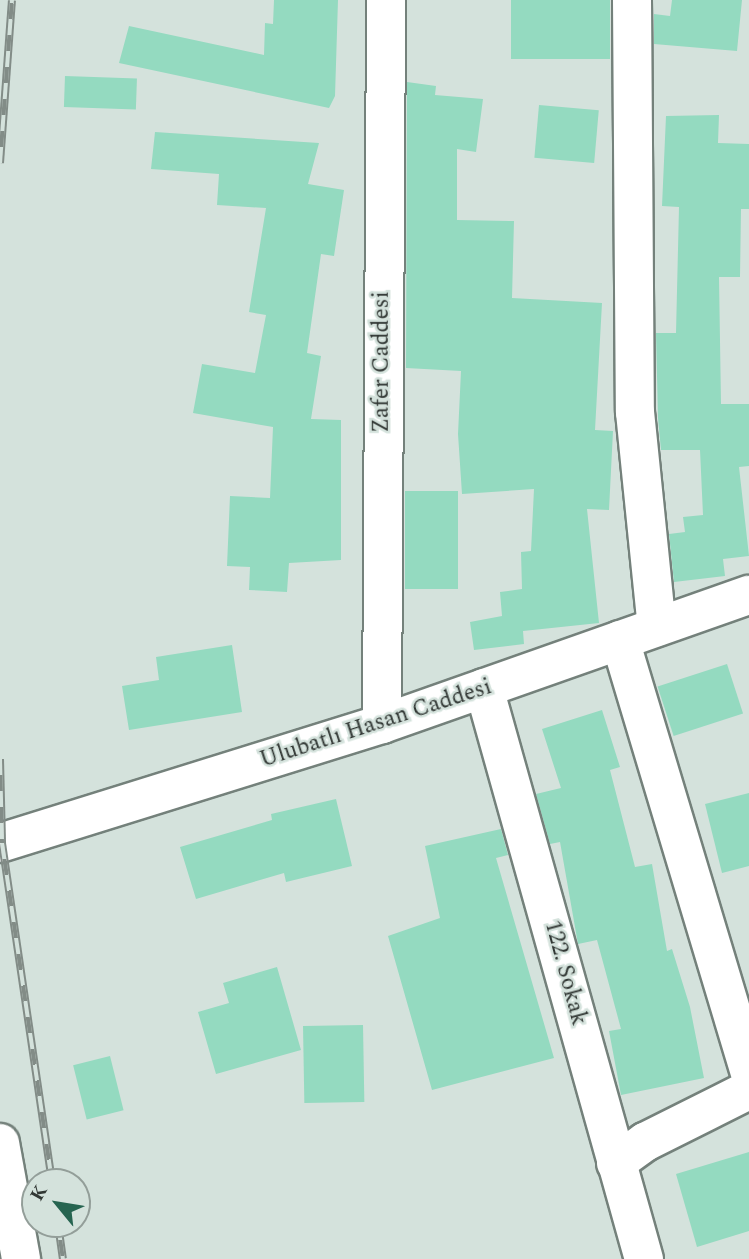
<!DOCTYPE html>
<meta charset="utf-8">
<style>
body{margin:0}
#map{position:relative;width:749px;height:1259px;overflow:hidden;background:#d4e2dc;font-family:Spectral,serif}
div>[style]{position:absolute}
.building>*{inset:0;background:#94dac0;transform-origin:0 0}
.roads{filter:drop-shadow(2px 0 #74817b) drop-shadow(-2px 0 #74817b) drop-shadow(0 2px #74817b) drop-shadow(0 -2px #74817b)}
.minor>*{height:38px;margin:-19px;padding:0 19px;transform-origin:19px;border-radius:19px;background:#fff}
.rail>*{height:8px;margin-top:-4px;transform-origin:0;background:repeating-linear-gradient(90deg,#d4e2dc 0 16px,#828c87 0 32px);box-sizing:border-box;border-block:2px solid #828c87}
span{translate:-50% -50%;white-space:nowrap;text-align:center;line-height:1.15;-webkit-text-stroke:5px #d4e2dc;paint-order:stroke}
.street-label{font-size:23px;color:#313734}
.north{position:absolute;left:21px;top:1168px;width:70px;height:70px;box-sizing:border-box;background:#d4e2dc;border:2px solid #939e99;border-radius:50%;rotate:300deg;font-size:19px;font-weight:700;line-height:28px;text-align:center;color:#313734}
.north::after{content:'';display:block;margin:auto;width:24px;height:32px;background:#266450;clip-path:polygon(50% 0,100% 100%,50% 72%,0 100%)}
</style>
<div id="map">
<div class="building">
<i style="clip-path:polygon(274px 0,338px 0,335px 96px,329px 108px,119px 63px,129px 26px,264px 55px,265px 23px,273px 24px)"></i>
<i style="left:511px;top:0;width:99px;height:59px"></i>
<i style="clip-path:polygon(672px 0,742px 0,737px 51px,654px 44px,654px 14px,670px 16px)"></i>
<i style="left:65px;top:76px;width:72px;height:31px;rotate:2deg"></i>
<i style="clip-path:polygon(407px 82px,436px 86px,435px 95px,483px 99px,476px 152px,457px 149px,457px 220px,514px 221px,512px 298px,602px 303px,595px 430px,613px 431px,609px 510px,587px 509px,599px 623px,523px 631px,524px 644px,474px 650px,470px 622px,502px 616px,500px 592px,522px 589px,521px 552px,531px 551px,534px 489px,462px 494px,458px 434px,461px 371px,406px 368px)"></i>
<i style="left:539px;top:105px;width:60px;height:53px;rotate:5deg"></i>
<i style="clip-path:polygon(719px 115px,718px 143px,749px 144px,749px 209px,741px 209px,740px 277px,719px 277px,721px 404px,749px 404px,749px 466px,739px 467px,749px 556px,723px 559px,725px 576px,674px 582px,669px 534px,685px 532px,683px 517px,703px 515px,700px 450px,661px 450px,658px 418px,656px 333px,676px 333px,679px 207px,662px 206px,666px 116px)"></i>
<i style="clip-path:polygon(155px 132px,319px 143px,308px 184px,344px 190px,334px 256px,321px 254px,307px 353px,321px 356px,311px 419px,341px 420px,341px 560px,289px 563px,287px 592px,249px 590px,250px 567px,227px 566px,230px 496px,270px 498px,273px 427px,193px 413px,202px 364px,255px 373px,266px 315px,249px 312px,266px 208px,217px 205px,219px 174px,151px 169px)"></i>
<i style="left:405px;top:491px;width:53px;height:98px"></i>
<i style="clip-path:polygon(232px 645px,242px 712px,129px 730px,122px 686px,159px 680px,156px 657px)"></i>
<i style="left:727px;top:664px;width:52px;height:73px;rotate:72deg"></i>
<i style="clip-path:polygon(602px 710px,620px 767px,610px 770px,635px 867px,652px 864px,667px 951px,672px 949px,690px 1007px,704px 1078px,621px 1095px,609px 1031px,621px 1029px,597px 940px,578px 944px,560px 842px,550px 844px,536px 794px,561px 788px,542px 729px)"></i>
<i style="clip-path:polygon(749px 793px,749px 866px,722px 873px,705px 804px)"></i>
<i style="clip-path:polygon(336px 799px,352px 866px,286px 882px,284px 873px,196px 899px,180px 847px,272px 820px,271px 814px)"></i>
<i style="clip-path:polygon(501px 829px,508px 855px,496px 858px,554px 1058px,432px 1090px,388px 936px,440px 918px,425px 846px)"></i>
<i style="clip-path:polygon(277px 967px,301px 1050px,216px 1074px,198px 1012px,229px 1003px,223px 983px)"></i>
<i style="left:363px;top:1025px;width:77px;height:60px;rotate:89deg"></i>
<i style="left:110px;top:1056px;width:56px;height:38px;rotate:76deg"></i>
<i style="clip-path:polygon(749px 1152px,749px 1231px,697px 1247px,676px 1174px)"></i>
</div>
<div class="roads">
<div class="minor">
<i style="left:632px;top:0;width:412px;rotate:89.6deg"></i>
<i style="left:635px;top:412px;width:216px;rotate:84.2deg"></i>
<i style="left:620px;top:640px;width:450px;rotate:73.3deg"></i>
<i style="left:484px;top:688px;width:593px;rotate:74.35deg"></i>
<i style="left:382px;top:724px;width:724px;rotate:-89.68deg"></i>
<i style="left:0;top:843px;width:400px;rotate:-17.3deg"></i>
<i style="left:382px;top:724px;width:389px;rotate:-19.4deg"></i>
<i style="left:0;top:1143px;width:118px;rotate:79.7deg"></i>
<i style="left:616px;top:1163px;width:36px;rotate:-36deg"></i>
<i style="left:645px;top:1142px;width:116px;rotate:-26.6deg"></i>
</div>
</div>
<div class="rail">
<i style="left:0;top:163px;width:163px;rotate:-85.8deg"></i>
<i style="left:0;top:759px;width:84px;rotate:88.6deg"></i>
<i style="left:2px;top:843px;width:343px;rotate:81.6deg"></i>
<i style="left:58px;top:1224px;width:35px;rotate:82deg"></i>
</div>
<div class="street-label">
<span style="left:382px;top:362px;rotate:-90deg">Zafer Caddesi</span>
<span style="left:376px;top:724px;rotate:-18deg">Ulubatlı Hasan Caddesi</span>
<span style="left:565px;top:973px;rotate:75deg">122. Sokak</span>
</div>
<div class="north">K</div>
</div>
